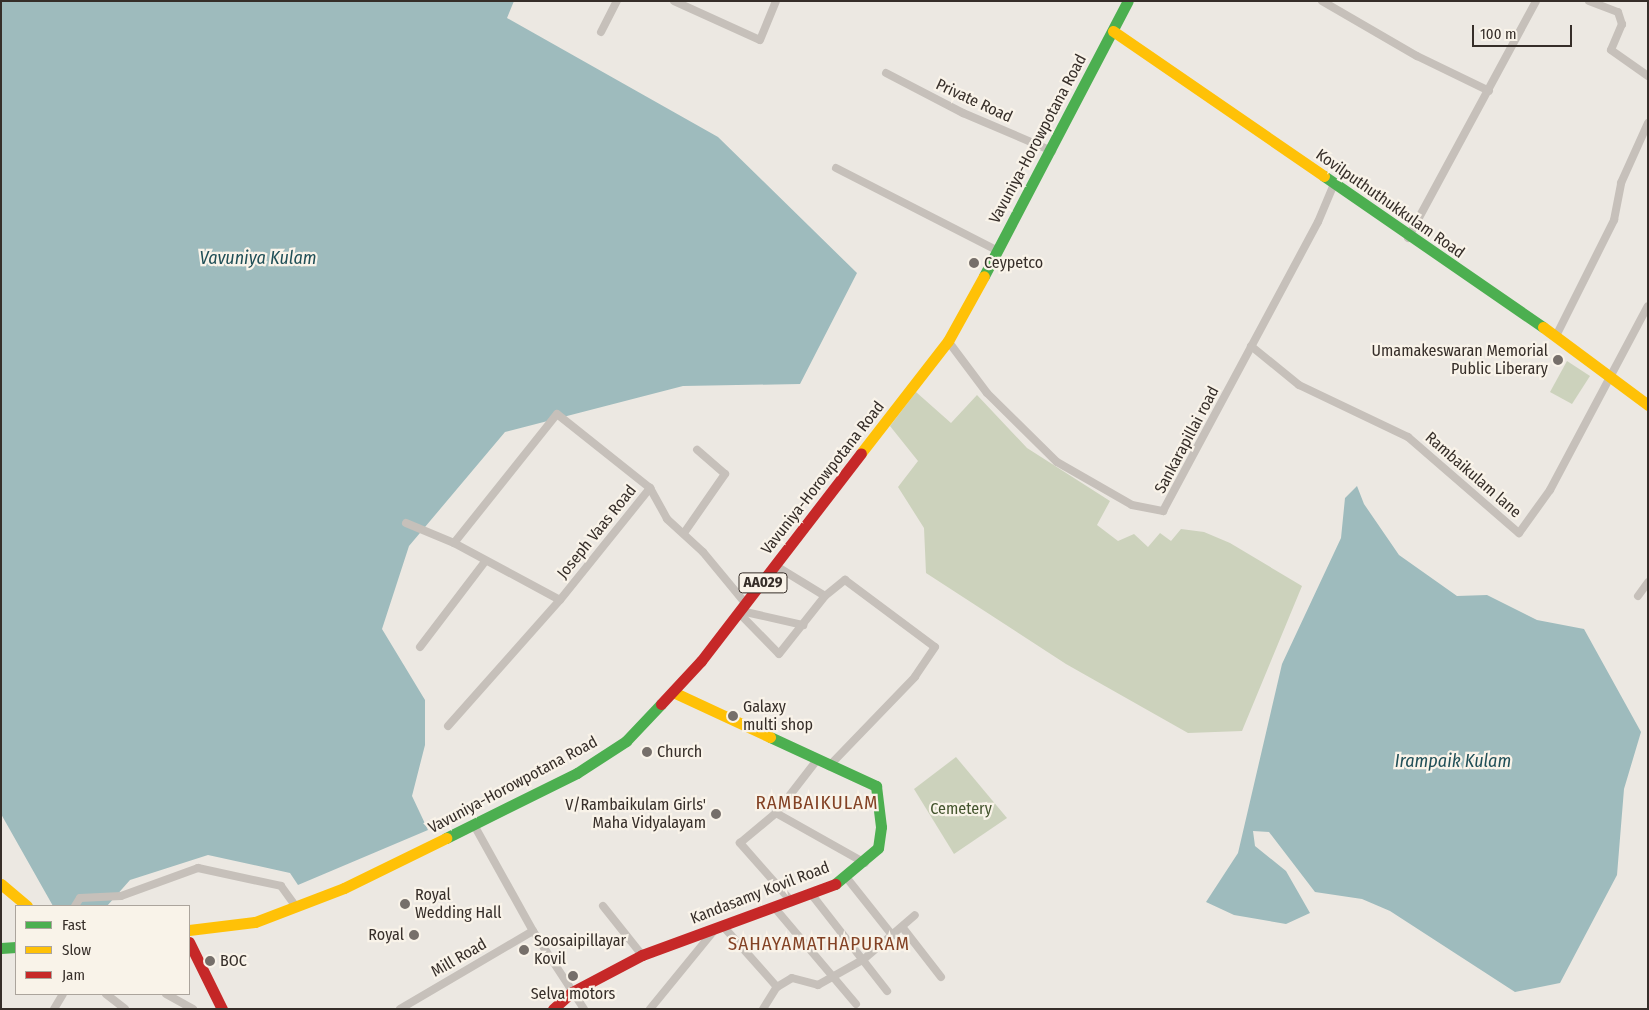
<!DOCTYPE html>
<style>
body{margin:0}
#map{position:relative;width:1649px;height:1010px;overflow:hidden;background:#ece8e2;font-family:"Fira Sans Condensed",sans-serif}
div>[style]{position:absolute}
.green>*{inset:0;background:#ccd2bc}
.water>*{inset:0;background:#9ebbbd}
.street>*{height:8px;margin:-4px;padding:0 4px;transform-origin:4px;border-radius:4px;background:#c6c0ba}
.fast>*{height:11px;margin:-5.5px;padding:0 5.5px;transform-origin:5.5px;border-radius:5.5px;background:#4caf50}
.slow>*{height:11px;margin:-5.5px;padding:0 5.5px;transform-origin:5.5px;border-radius:5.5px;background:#ffc107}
.jam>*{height:11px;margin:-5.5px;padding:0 5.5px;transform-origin:5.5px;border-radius:5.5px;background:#c62828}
.dots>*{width:14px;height:14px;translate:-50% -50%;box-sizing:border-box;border:2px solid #f9f3e9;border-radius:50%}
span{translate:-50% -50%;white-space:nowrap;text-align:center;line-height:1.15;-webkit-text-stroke:4.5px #f9f3e9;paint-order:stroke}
.shield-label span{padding:1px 4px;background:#f9f3e9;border:1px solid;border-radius:4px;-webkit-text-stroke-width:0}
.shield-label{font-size:15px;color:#362e29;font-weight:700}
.street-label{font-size:16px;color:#362e29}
.poi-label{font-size:16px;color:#362e29}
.left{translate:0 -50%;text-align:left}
.right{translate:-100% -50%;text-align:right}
.park-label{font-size:16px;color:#43542d}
.water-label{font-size:18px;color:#204f57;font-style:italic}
.quarter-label{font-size:19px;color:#834225;letter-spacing:1px}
.frame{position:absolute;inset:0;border:2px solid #362e29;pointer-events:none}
.legend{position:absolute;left:15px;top:905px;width:175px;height:90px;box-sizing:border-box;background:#f9f3e9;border:1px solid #aba49c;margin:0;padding:6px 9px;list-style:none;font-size:15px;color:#362e29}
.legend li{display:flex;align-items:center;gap:10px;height:25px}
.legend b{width:25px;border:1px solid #aba49c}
.scale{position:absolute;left:1472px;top:25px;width:100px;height:22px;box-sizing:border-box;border:2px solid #362e29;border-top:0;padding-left:6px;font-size:15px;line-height:18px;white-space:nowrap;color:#362e29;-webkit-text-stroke:4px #f9f3e9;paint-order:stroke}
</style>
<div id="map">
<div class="green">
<i style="clip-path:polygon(1567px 361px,1590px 376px,1572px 404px,1550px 392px)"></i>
<i style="clip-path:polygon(916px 392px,951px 423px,977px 395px,1027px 448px,1110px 501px,1097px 525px,1118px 541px,1134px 534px,1148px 547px,1160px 533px,1171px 541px,1181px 529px,1204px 532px,1230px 543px,1302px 586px,1242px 731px,1188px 733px,1066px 664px,926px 573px,924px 528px,898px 487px,918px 461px,890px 426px)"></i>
<i style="clip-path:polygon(956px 757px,1007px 818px,954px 854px,914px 789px)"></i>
</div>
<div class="water">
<i style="clip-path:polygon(1px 1px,514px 1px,507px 18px,718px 137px,857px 273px,800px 384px,683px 386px,505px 432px,409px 546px,382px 629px,425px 700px,425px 745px,412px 796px,428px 830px,298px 885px,290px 873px,208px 855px,130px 880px,107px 906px,53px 906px,1px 814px)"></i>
<i style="clip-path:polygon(1357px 486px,1364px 504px,1399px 555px,1457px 596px,1487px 595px,1537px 620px,1584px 629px,1641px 732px,1624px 789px,1617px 875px,1560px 983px,1515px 992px,1390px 911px,1362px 899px,1315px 892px,1269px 832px,1253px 831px,1255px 846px,1286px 871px,1310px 913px,1286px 924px,1234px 915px,1206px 902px,1238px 853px,1282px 664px,1341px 538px,1345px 498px)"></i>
</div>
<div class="street">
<i style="left:674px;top:1px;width:94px;rotate:24.4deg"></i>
<i style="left:760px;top:40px;width:42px;rotate:-67.7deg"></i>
<i style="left:1322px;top:1px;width:110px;rotate:30.1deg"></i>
<i style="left:1417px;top:56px;width:80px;rotate:25.9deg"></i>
<i style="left:1589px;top:1px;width:31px;rotate:21deg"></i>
<i style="left:1618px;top:12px;width:13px;rotate:72deg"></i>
<i style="left:1622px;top:24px;width:28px;rotate:113deg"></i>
<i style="left:1611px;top:50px;width:45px;rotate:35.1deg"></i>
<i style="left:601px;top:32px;width:35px;rotate:-63deg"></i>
<i style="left:886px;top:73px;width:87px;rotate:27.5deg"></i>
<i style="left:963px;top:113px;width:97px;rotate:23.1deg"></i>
<i style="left:836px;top:168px;width:180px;rotate:27.1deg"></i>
<i style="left:1408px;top:238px;width:269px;rotate:-61.6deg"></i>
<i style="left:1556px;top:336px;width:130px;rotate:-63.4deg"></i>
<i style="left:1614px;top:220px;width:38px;rotate:-79deg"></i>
<i style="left:1621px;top:183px;width:66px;rotate:-65.8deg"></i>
<i style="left:948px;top:341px;width:65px;rotate:53.1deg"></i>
<i style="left:987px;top:393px;width:98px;rotate:44.6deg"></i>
<i style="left:1057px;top:462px;width:86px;rotate:29.8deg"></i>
<i style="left:1132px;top:505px;width:32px;rotate:11deg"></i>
<i style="left:1163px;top:511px;width:328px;rotate:-61.8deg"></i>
<i style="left:1318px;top:222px;width:41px;rotate:-67.2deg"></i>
<i style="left:1251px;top:346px;width:62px;rotate:39.1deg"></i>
<i style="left:1299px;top:385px;width:121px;rotate:25.5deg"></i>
<i style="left:1408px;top:437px;width:147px;rotate:40.9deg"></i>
<i style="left:1519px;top:533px;width:53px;rotate:-54.2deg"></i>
<i style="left:1550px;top:490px;width:208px;rotate:-62deg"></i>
<i style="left:406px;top:523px;width:52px;rotate:22.6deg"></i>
<i style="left:454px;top:543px;width:120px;rotate:28.3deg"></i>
<i style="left:560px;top:600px;width:144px;rotate:-51.2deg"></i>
<i style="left:650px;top:488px;width:35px;rotate:61deg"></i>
<i style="left:667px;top:519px;width:49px;rotate:42.5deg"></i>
<i style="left:703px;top:552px;width:67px;rotate:50.4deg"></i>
<i style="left:684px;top:533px;width:72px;rotate:-55.2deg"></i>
<i style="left:725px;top:474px;width:37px;rotate:-139deg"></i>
<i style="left:454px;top:543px;width:165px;rotate:-51.4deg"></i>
<i style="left:557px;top:414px;width:119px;rotate:38.5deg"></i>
<i style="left:776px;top:566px;width:57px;rotate:31.5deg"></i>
<i style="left:1638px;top:596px;width:17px;rotate:-54deg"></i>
<i style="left:741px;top:611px;width:64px;rotate:12.7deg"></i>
<i style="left:739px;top:613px;width:57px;rotate:45.7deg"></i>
<i style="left:779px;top:654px;width:74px;rotate:-51.6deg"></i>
<i style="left:825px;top:596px;width:26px;rotate:-39deg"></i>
<i style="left:845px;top:580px;width:112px;rotate:36.7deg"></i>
<i style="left:935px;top:647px;width:36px;rotate:124deg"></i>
<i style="left:915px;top:677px;width:124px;rotate:134deg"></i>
<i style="left:420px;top:647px;width:106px;rotate:-52.7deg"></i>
<i style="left:448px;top:726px;width:169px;rotate:-48.4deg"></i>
<i style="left:776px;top:813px;width:102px;rotate:29.3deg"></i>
<i style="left:474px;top:825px;width:121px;rotate:60.9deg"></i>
<i style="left:533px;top:931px;width:93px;rotate:56.8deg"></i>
<i style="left:846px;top:877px;width:75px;rotate:51.5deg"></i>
<i style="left:812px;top:895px;width:122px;rotate:52deg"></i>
<i style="left:792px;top:902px;width:79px;rotate:-131.4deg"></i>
<i style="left:740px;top:843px;width:47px;rotate:-39.8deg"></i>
<i style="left:776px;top:813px;width:67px;rotate:-52.3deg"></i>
<i style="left:75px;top:906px;width:9px;rotate:-58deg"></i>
<i style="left:80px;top:898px;width:41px;rotate:-2.8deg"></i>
<i style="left:121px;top:896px;width:82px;rotate:-20deg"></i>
<i style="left:198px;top:868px;width:85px;rotate:12.2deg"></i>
<i style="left:281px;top:886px;width:26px;rotate:54deg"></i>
<i style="left:603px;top:906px;width:63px;rotate:51.5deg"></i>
<i style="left:774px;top:907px;width:127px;rotate:49.8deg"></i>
<i style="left:722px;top:925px;width:83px;rotate:48.4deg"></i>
<i style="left:777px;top:987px;width:17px;rotate:-31deg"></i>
<i style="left:792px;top:978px;width:27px;rotate:15deg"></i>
<i style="left:818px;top:985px;width:53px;rotate:-29.5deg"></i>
<i style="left:864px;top:959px;width:67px;rotate:-40.8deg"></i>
<i style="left:903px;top:928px;width:62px;rotate:52.2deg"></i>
<i style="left:106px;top:994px;width:24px;rotate:38deg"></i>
<i style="left:166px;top:994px;width:31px;rotate:29deg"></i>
<i style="left:54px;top:1009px;width:17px;rotate:-59deg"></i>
<i style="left:400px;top:1009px;width:154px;rotate:-30.4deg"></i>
<i style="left:650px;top:1009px;width:104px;rotate:-50.8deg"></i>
<i style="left:763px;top:1009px;width:26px;rotate:-58deg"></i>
</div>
<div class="fast">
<i style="left:1324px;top:176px;width:266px;rotate:34.6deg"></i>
<i style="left:984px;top:276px;width:310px;rotate:-62.4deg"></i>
<i style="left:770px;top:737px;width:117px;rotate:24.8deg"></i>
<i style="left:876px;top:786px;width:41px;rotate:83deg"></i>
<i style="left:881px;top:827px;width:21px;rotate:98deg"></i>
<i style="left:878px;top:848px;width:56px;rotate:140.1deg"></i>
<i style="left:446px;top:838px;width:146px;rotate:-26.4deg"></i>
<i style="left:577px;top:773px;width:59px;rotate:-33.1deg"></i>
<i style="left:626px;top:741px;width:51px;rotate:-46.6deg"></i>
<i style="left:1px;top:948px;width:15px;rotate:-4deg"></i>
</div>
<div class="slow">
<i style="left:1113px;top:31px;width:256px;rotate:34.5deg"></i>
<i style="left:1543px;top:327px;width:131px;rotate:36.6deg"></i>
<i style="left:861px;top:453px;width:142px;rotate:-52.2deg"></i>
<i style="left:948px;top:341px;width:74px;rotate:-61deg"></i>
<i style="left:673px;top:692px;width:107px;rotate:24.9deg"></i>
<i style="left:1px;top:884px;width:34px;rotate:40deg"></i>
<i style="left:189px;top:930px;width:66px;rotate:-6.9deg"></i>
<i style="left:255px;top:922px;width:95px;rotate:-20.9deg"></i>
<i style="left:344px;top:888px;width:114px;rotate:-26.1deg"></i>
</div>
<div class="jam">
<i style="left:661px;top:704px;width:59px;rotate:-47.1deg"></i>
<i style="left:701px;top:661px;width:262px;rotate:-52.4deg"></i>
<i style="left:189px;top:942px;width:75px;rotate:63.8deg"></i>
<i style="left:553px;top:1009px;width:25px;rotate:-42deg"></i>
<i style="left:572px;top:992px;width:79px;rotate:-27.9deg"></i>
<i style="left:642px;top:955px;width:206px;rotate:-20.2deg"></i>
</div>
<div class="dots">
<i style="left:974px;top:263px;background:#766f6a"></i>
<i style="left:1558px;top:360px;background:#766f6a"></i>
<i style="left:733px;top:716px;background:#766f6a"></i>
<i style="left:647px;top:752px;background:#766f6a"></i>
<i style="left:716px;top:814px;background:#766f6a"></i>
<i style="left:405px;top:904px;background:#766f6a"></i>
<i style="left:414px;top:935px;background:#766f6a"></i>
<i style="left:524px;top:950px;background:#766f6a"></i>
<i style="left:210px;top:961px;background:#766f6a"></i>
<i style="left:573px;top:976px;background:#766f6a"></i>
</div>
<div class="shield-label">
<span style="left:763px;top:583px">AA029</span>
</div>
<div class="street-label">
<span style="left:974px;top:101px;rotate:25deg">Private Road</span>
<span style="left:1038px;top:139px;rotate:-62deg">Vavuniya-Horowpotana Road</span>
<span style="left:1390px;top:204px;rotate:35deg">Kovilputhuthukkulam Road</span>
<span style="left:1187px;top:440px;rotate:-62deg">Sankarapillai road</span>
<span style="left:1473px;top:475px;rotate:41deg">Rambaikulam lane</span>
<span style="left:823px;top:478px;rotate:-52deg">Vavuniya-Horowpotana Road</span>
<span style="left:597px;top:532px;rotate:-51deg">Joseph Vaas Road</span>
<span style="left:513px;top:785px;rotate:-28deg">Vavuniya-Horowpotana Road</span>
<span style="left:760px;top:893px;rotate:-21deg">Kandasamy Kovil Road</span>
<span style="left:459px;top:958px;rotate:-30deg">Mill Road</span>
</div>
<div class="poi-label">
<span class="left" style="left:984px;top:263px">Ceypetco</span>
<span class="right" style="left:1548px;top:360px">Umamakeswaran Memorial<br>Public Liberary</span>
<span class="left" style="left:743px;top:716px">Galaxy<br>multi shop</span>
<span class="left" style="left:657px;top:752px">Church</span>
<span class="right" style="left:706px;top:814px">V/Rambaikulam Girls'<br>Maha Vidyalayam</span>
<span class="left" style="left:415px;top:904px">Royal<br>Wedding Hall</span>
<span class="right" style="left:404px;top:935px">Royal</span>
<span class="left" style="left:534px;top:950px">Soosaipillayar<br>Kovil</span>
<span class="left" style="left:220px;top:961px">BOC</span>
<span style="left:573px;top:994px">Selva motors</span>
</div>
<div class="park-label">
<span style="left:961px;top:809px">Cemetery</span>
</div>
<div class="water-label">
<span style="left:258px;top:258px">Vavuniya Kulam</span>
<span style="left:1453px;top:761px">Irampaik Kulam</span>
</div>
<div class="quarter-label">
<span style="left:817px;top:803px">RAMBAIKULAM</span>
<span style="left:819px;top:944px">SAHAYAMATHAPURAM</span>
</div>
<div class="frame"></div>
<ul class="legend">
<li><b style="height:6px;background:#4caf50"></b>Fast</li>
<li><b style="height:6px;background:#ffc107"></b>Slow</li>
<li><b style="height:6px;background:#c62828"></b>Jam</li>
</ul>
<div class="scale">100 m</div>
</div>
